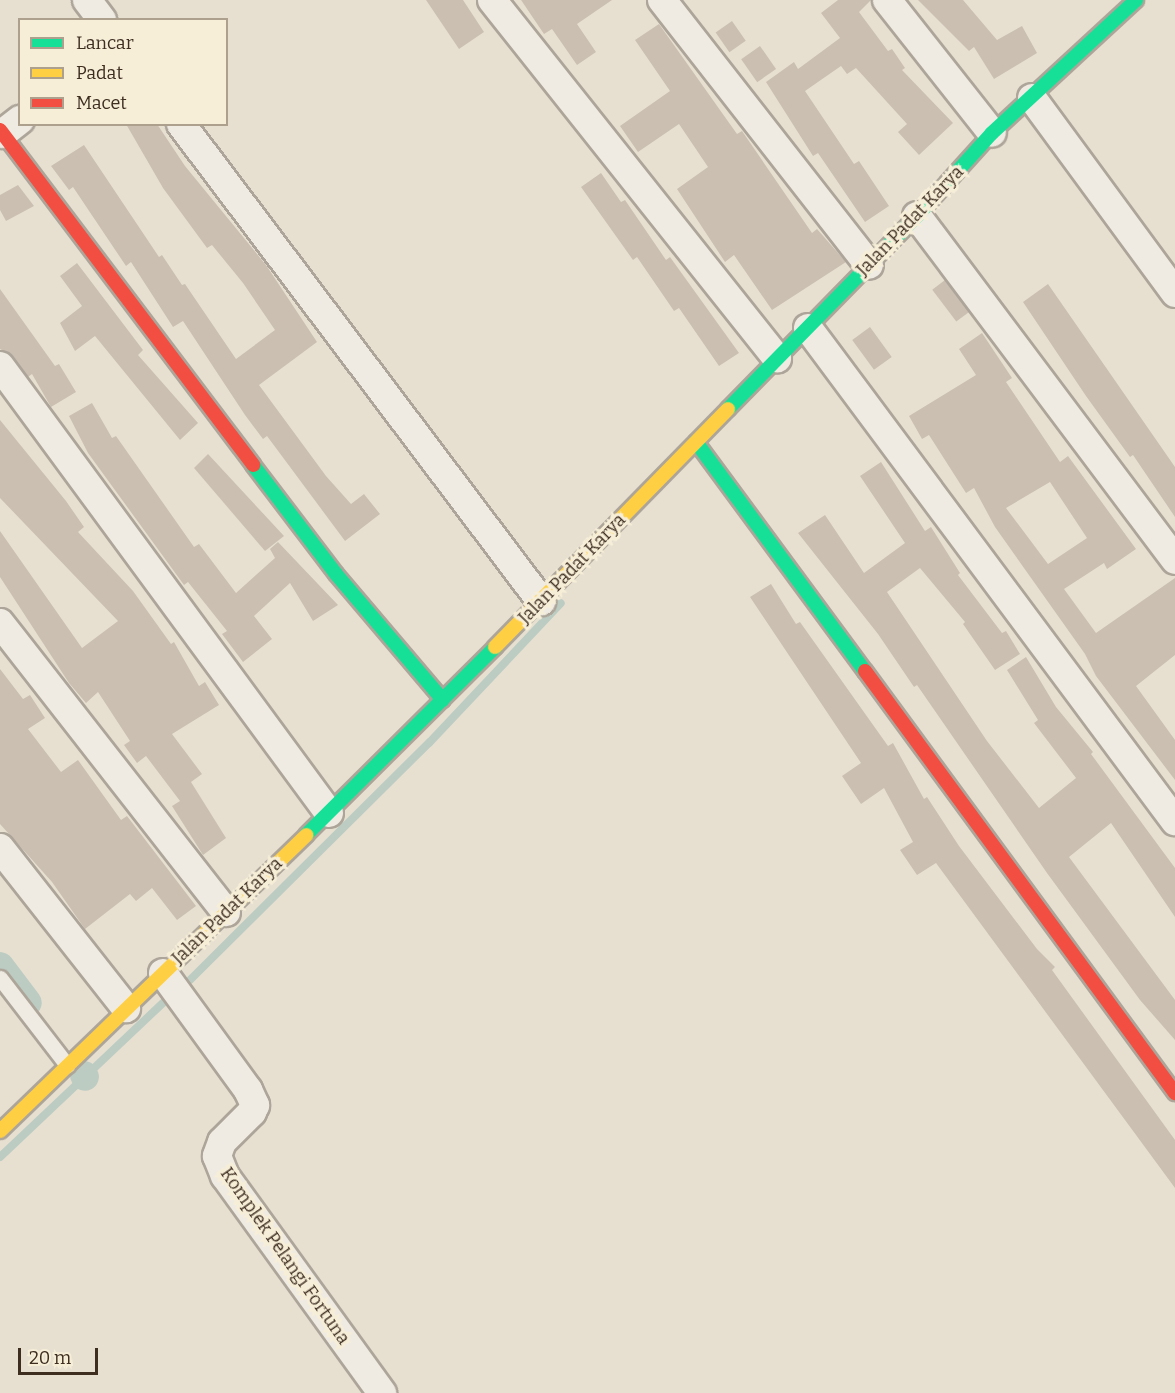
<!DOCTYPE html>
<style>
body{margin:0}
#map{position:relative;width:1175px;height:1393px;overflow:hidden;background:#e7e0d1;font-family:Bitter,serif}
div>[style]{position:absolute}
.stream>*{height:8px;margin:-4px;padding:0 4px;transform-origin:4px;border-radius:4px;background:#bcccc2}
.canal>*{height:28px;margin:-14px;padding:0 14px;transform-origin:14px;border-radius:14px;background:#bcccc2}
.building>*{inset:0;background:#cbbfb2;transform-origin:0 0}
.roads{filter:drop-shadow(2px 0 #ada599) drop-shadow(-2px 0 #ada599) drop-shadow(0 2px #ada599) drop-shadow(0 -2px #ada599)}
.lane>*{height:15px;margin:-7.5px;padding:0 7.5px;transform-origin:7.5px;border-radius:7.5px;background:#efebe3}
.street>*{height:28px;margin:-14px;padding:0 14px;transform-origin:14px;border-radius:14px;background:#efebe3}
.fast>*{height:14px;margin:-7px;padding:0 7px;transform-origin:7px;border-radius:7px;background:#16e098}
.slow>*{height:14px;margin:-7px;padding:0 7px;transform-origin:7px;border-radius:7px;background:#ffcf43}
.jam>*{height:14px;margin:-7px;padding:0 7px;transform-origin:7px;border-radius:7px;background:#f24e42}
span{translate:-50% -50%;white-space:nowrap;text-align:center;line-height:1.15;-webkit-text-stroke:6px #f7eed8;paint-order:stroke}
.street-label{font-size:18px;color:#3d2e20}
.legend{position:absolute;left:18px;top:18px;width:210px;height:108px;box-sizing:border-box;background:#f7eed8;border:2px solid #ada18e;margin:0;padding:8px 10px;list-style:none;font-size:18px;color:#3d2e20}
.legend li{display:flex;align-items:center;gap:12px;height:30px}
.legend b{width:30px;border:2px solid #ada18e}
.scale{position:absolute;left:18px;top:1348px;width:80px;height:27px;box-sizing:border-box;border:3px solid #3d2e20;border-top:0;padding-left:8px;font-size:18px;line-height:21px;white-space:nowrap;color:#3d2e20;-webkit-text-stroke:4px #f7eed8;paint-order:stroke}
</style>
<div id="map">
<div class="stream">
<i style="left:190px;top:980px;width:337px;rotate:-44.8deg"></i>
<i style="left:429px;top:743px;width:192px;rotate:-46.7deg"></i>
<i style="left:0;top:1157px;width:230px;rotate:-43.4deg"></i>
</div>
<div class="canal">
<i style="left:0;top:966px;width:46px;rotate:52.9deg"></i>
<i style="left:84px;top:1075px;width:2px;rotate:63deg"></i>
</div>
<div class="building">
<i style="clip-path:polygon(426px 0,463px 0,484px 32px,459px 49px)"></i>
<i style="clip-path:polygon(521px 0,612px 0,577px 24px,596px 52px,577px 65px,552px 29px,544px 34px)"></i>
<i style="clip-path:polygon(838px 0,871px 0,859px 12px,888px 51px,892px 49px,905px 68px,902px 70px,953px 123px,919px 155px,898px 132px,907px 124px,856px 68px,847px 74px,841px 66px,805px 91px,854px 164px,859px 161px,889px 206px,865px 222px,818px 153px,813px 156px,766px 82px,794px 62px,798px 69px,840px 38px,821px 13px)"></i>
<i style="clip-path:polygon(918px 0,963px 0,997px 40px,1022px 26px,1037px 53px,994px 79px,974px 47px,969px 51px)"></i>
<i style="left:732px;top:21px;width:24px;height:20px;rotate:55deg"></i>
<i style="clip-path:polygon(659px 24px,737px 134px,742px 131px,812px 233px,817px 229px,846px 262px,772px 310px,734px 255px,725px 262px,677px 189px,708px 167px,679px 124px,638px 152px,620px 126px,670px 91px,635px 40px)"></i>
<i style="left:760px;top:46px;width:28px;height:23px;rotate:55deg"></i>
<i style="clip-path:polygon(126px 124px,157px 124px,185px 166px,266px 265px,317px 342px,259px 385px,326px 476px,351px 504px,364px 494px,380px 514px,345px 541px,267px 436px,263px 439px,245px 415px,183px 321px,173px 327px,131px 262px,126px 266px,73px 187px,69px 190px,51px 166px,84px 145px,159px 257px,162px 255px,182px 285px,185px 284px,236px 359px,275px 330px,243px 283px,212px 245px,207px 248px,163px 188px)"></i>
<i style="clip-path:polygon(601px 173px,621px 202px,625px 200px,666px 260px,670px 257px,739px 353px,719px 366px,679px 308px,674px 311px,637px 257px,633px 260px,581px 187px)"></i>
<i style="clip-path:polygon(18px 185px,34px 206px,6px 221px,0 210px,0 195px)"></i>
<i style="clip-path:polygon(77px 263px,143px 350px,138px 355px,198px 423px,180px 440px,95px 336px,75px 351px,60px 323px,82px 306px,60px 276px)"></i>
<i style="left:945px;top:280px;width:40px;height:16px;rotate:53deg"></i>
<i style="clip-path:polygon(1048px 284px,1175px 467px,1175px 517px,1133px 455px,1130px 457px,1086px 396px,1023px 302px)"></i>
<i style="clip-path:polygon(0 289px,55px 366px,59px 364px,76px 392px,51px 407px,32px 374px,28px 377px,13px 356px,0 349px)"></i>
<i style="left:870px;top:327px;width:37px;height:22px;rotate:54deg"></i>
<i style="clip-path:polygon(evenodd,982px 333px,1012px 378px,1006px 382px,1060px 462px,1068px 456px,1136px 549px,1107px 569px,1104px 563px,1064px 589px,1096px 633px,1175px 578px,1175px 655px,1136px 686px,1175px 740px,1175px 780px,1096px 676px,1085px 654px,995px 527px,974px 488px,966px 493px,929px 435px,922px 439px,909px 416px,976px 375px,959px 349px,982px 333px,1050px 482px,1087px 538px,1048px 564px,1006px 508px,1050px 482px)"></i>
<i style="clip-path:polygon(92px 403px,112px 438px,116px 436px,194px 547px,199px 544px,236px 593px,275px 558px,270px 549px,278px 542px,338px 605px,313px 621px,290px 583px,254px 616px,272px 639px,243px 662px,222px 634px,227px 631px,188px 582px,184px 585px,88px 453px,69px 416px)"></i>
<i style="clip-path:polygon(0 420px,66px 501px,84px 527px,78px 532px,133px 591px,171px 644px,174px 642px,199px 686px,205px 682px,219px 705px,172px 734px,202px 774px,191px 782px,226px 838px,203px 855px,172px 806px,180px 801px,146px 756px,137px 763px,124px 745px,130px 741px,98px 692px,86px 703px,69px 683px,0 577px,0 531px,82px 648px,118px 621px,0 498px)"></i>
<i style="clip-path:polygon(208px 454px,284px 536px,265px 551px,194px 468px)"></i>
<i style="clip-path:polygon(881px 462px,925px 531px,931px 527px,960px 573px,958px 575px,1002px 633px,1006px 631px,1020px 654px,995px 670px,963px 624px,965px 622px,920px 568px,887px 592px,987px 741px,1039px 808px,1076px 778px,1034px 723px,1038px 720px,1007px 670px,1026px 657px,1056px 707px,1093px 752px,1091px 754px,1175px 868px,1175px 917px,1111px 823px,1069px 857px,1175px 1000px,1175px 1040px,1140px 1000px,1047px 873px,917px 685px,914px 687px,878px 634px,798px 533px,825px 515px,864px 573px,905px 543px,860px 476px)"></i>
<i style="clip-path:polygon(771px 584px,796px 624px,800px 622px,888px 746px,893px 743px,924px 799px,927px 797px,959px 846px,1037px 949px,1055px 967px,1052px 970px,1175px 1140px,1175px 1188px,936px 863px,917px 875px,900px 850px,913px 842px,884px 788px,861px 804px,842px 776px,861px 763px,750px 597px)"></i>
<i style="clip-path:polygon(0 669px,23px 699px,30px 695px,45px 718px,28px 729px,61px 772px,78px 760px,121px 820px,127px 816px,196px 906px,177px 920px,152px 888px,136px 901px,130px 894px,85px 929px,52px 882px,0 824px)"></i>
</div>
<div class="roads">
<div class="lane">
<i style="left:0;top:978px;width:110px;rotate:52.4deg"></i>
</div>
<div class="street">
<i style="left:87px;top:0;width:25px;rotate:53deg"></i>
<i style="left:492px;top:0;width:458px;rotate:51.5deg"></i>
<i style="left:662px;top:0;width:336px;rotate:52deg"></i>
<i style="left:887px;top:0;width:169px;rotate:51.7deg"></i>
<i style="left:1032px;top:98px;width:242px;rotate:53.7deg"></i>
<i style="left:181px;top:124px;width:598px;rotate:52.96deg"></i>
<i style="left:2px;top:134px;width:23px;rotate:-38deg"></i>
<i style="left:917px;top:216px;width:430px;rotate:53.1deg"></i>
<i style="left:808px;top:328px;width:615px;rotate:53.34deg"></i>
<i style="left:0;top:366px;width:555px;rotate:53.65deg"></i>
<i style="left:0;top:623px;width:367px;rotate:52deg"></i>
<i style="left:0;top:848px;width:204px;rotate:51.8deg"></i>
<i style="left:163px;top:973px;width:145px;rotate:54deg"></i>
<i style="left:248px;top:1090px;width:17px;rotate:65deg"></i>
<i style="left:255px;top:1105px;width:8px;rotate:113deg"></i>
<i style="left:252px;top:1112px;width:42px;rotate:135deg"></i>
<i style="left:222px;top:1142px;width:15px;rotate:110deg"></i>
<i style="left:217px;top:1156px;width:22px;rotate:68deg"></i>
<i style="left:225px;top:1176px;width:268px;rotate:54.1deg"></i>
</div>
<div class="fast">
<i style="left:728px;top:409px;width:270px;rotate:-45.6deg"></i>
<i style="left:917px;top:216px;width:112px;rotate:-47.9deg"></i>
<i style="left:992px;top:133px;width:196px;rotate:-42.7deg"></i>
<i style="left:696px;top:442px;width:285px;rotate:53.6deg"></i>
<i style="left:253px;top:465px;width:137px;rotate:52.7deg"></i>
<i style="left:336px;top:574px;width:165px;rotate:49.7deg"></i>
<i style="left:306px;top:835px;width:267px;rotate:-44.8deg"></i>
</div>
<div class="slow">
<i style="left:495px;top:647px;width:333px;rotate:-45.6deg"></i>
<i style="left:0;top:1131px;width:426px;rotate:-44deg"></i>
</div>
<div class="jam">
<i style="left:0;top:130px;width:420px;rotate:52.9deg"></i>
<i style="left:865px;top:671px;width:524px;rotate:53.7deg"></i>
</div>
</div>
<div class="street-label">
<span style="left:910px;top:221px;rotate:-46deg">Jalan Padat Karya</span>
<span style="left:572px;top:569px;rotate:-46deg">Jalan Padat Karya</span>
<span style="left:227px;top:911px;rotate:-44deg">Jalan Padat Karya</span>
<span style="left:285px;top:1256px;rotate:55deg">Komplek Pelangi Fortuna</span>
</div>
<ul class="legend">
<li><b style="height:8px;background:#16e098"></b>Lancar</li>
<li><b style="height:8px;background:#ffcf43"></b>Padat</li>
<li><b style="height:8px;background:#f24e42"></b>Macet</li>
</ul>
<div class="scale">20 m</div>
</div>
